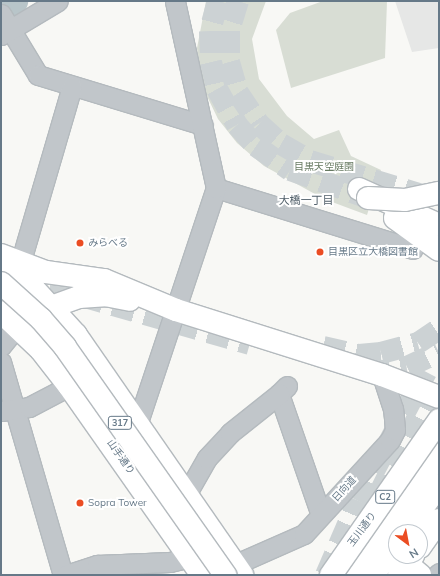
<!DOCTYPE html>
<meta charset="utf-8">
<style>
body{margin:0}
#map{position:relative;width:440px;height:576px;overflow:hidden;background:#f8f8f5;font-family:Mulish,"Noto Sans JP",sans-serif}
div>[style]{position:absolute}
.built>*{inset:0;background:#e6e7e6}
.green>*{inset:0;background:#d8ddd4}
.river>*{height:28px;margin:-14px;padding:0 14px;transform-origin:14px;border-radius:14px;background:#b8c5c9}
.highway-tunnel>*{height:22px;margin-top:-11px;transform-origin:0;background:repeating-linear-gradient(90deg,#ccd2d4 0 22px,transparent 0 33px)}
.roads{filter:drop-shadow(1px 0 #b4babe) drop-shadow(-1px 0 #b4babe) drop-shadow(0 1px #b4babe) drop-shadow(0 -1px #b4babe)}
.street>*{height:19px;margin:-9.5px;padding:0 9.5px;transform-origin:9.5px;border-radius:9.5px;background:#c1c6ca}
.primary>*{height:22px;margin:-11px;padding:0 11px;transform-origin:11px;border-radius:11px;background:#fff}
.highway>*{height:22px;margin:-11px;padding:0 11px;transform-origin:11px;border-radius:11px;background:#fff}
.bridges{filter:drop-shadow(1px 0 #b4babe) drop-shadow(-1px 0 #b4babe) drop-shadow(0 1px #b4babe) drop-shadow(0 -1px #b4babe)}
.primary-bridge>*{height:22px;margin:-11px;padding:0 11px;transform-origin:11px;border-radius:11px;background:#fff}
.highway-bridge>*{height:22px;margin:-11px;padding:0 11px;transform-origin:11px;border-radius:11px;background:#fff}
.dots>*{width:11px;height:11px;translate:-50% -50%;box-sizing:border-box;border:2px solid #fff;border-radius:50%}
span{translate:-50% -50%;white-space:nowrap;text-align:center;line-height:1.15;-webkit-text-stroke:4px #fff;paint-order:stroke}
.shield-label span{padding:1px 3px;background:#fff;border:1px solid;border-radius:3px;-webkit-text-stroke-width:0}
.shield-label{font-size:9px;color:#667988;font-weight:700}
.park-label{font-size:10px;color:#667961}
.poi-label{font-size:10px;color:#667988}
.left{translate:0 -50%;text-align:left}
.street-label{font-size:10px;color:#667988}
.neighbourhood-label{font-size:11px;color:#54626c}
.frame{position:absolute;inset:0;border:2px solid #667988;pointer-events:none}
.north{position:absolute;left:388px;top:524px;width:40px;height:40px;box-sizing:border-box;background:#fff;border:1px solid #c2c9cf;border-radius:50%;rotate:148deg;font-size:11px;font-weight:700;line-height:16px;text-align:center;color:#667988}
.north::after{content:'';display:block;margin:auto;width:14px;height:18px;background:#eb4d23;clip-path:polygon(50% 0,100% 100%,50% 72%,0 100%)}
</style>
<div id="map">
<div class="built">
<i style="clip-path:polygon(395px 1px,439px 1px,439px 48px,412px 52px)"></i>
</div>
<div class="green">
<i style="clip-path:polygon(206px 1px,266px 1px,252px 39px,259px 79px,287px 116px,314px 139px,339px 130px,351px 156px,381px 170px,367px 215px,324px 199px,264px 166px,237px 143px,218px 119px,205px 92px,200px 71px,197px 48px)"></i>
<i style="clip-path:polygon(323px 1px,387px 1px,385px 58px,291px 88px,276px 30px,290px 13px)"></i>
<i style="clip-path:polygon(53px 284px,71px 285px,72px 292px,53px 293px,50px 288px)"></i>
</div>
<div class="river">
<i style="left:1px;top:8px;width:15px;rotate:-28deg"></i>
</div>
<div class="highway-tunnel">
<i style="left:218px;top:1px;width:31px;rotate:105deg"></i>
<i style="left:210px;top:31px;width:31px;rotate:88deg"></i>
<i style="left:211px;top:62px;width:28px;rotate:77deg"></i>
<i style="left:217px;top:89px;width:41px;rotate:60.9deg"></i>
<i style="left:237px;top:125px;width:28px;rotate:48deg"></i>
<i style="left:256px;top:146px;width:42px;rotate:35.2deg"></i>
<i style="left:290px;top:170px;width:83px;rotate:19.7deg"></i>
<i style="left:238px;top:1px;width:31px;rotate:107deg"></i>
<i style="left:229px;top:31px;width:31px;rotate:90deg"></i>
<i style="left:229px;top:62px;width:32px;rotate:74deg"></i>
<i style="left:238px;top:93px;width:37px;rotate:56deg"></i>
<i style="left:259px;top:124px;width:30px;rotate:42deg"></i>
<i style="left:281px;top:144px;width:34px;rotate:30deg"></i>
<i style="left:310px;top:161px;width:120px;rotate:16.9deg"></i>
<i style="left:18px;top:278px;width:241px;rotate:15.9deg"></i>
<i style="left:323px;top:347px;width:37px;rotate:13deg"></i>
<i style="left:359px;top:355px;width:22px;rotate:-5deg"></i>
<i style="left:381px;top:353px;width:38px;rotate:-15deg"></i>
<i style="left:418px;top:343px;width:25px;rotate:-34deg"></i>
<i style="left:368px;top:373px;width:39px;rotate:-9deg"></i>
<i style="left:407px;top:367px;width:35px;rotate:-25deg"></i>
<i style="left:378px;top:496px;width:122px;rotate:-63.2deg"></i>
<i style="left:326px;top:575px;width:81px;rotate:-66.6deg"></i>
<i style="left:358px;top:501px;width:146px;rotate:-62.2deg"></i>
</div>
<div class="roads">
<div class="street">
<i style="left:1px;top:14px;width:71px;rotate:58.8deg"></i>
<i style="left:38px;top:75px;width:172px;rotate:16.9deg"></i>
<i style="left:1px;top:35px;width:66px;rotate:-30.8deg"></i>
<i style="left:216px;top:188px;width:206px;rotate:17.2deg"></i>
<i style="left:20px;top:264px;width:185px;rotate:-73.7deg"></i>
<i style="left:1px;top:346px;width:26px;rotate:-51deg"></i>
<i style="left:1px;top:362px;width:222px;rotate:73.8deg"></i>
<i style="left:287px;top:386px;width:11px;rotate:135deg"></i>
<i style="left:279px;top:394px;width:128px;rotate:70.9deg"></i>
<i style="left:1px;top:411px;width:28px;rotate:-8deg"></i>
<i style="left:29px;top:407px;width:45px;rotate:-27.7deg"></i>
<i style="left:138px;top:422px;width:247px;rotate:-71.6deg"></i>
<i style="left:216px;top:188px;width:191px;rotate:-102.4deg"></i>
<i style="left:187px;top:493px;width:40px;rotate:-60.3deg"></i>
<i style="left:207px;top:458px;width:34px;rotate:-47deg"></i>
<i style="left:230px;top:433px;width:63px;rotate:-38.5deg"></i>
<i style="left:236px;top:564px;width:74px;rotate:-23.8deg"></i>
<i style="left:304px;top:534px;width:127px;rotate:-47.5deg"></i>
<i style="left:390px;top:440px;width:11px;rotate:-63deg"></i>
<i style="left:395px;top:430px;width:21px;rotate:-95deg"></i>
<i style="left:393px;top:409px;width:36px;rotate:-108deg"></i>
<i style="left:66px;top:575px;width:33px;rotate:-18deg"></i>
<i style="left:97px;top:565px;width:73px;rotate:-2.4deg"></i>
<i style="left:170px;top:562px;width:21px;rotate:-14deg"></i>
<i style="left:437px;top:575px;width:3px;rotate:-45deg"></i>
</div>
<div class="primary">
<i style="left:1px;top:255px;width:48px;rotate:20.7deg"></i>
<i style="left:46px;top:272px;width:59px;rotate:7.9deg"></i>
<i style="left:104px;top:280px;width:78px;rotate:22.6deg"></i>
<i style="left:176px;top:310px;width:216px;rotate:17.5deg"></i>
<i style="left:382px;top:375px;width:61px;rotate:21.1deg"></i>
<i style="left:4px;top:264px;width:39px;rotate:40deg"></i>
<i style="left:34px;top:289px;width:62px;rotate:47.6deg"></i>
<i style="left:76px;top:335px;width:292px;rotate:55.3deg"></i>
<i style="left:40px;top:311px;width:41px;rotate:-19.7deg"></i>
<i style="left:79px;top:297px;width:26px;rotate:-4deg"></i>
<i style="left:105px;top:295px;width:25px;rotate:11deg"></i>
<i style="left:1px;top:312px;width:55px;rotate:43.5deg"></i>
<i style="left:41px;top:350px;width:46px;rotate:52.1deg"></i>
<i style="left:69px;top:386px;width:231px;rotate:54.9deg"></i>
<i style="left:407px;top:564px;width:17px;rotate:40deg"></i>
</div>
<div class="highway">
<i style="left:359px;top:189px;width:88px;rotate:24.2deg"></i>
<i style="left:395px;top:218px;width:54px;rotate:36deg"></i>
<i style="left:405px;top:532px;width:58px;rotate:-54.1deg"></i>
<i style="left:420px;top:547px;width:33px;rotate:-55deg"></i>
<i style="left:352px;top:575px;width:149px;rotate:-54.3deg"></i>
<i style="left:373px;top:575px;width:39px;rotate:-53deg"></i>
<i style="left:399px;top:575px;width:24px;rotate:-54deg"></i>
</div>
</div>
<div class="bridges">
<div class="primary-bridge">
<i style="left:1px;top:283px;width:54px;rotate:42deg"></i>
<i style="left:41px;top:319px;width:37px;rotate:49deg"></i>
<i style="left:65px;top:347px;width:279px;rotate:54.9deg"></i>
</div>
<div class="highway-bridge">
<i style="left:368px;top:198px;width:37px;rotate:3deg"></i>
<i style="left:405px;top:200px;width:35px;rotate:-12deg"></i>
<i style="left:331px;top:575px;width:189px;rotate:-55.1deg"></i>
</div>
</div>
<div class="dots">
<i style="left:80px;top:243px;background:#eb4d23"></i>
<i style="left:320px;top:252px;background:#eb4d23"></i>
<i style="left:80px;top:503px;background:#eb4d23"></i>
</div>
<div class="shield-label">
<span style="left:120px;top:423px">317</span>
<span style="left:385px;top:497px">C2</span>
</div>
<div class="park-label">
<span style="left:324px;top:167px">目黒天空庭園</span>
</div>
<div class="poi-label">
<span class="left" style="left:88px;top:243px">みらべる</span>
<span class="left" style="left:328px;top:252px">目黒区立大橋図書館</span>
<span class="left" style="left:88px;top:503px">Sopra Tower</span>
</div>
<div class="street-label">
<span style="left:121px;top:457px;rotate:55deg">山手通り</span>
<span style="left:344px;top:489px;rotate:-48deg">日向道</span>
<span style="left:362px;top:529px;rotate:-53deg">玉川通り</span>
</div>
<div class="neighbourhood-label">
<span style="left:306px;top:200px">大橋一丁目</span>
</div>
<div class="frame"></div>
<div class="north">N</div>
</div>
